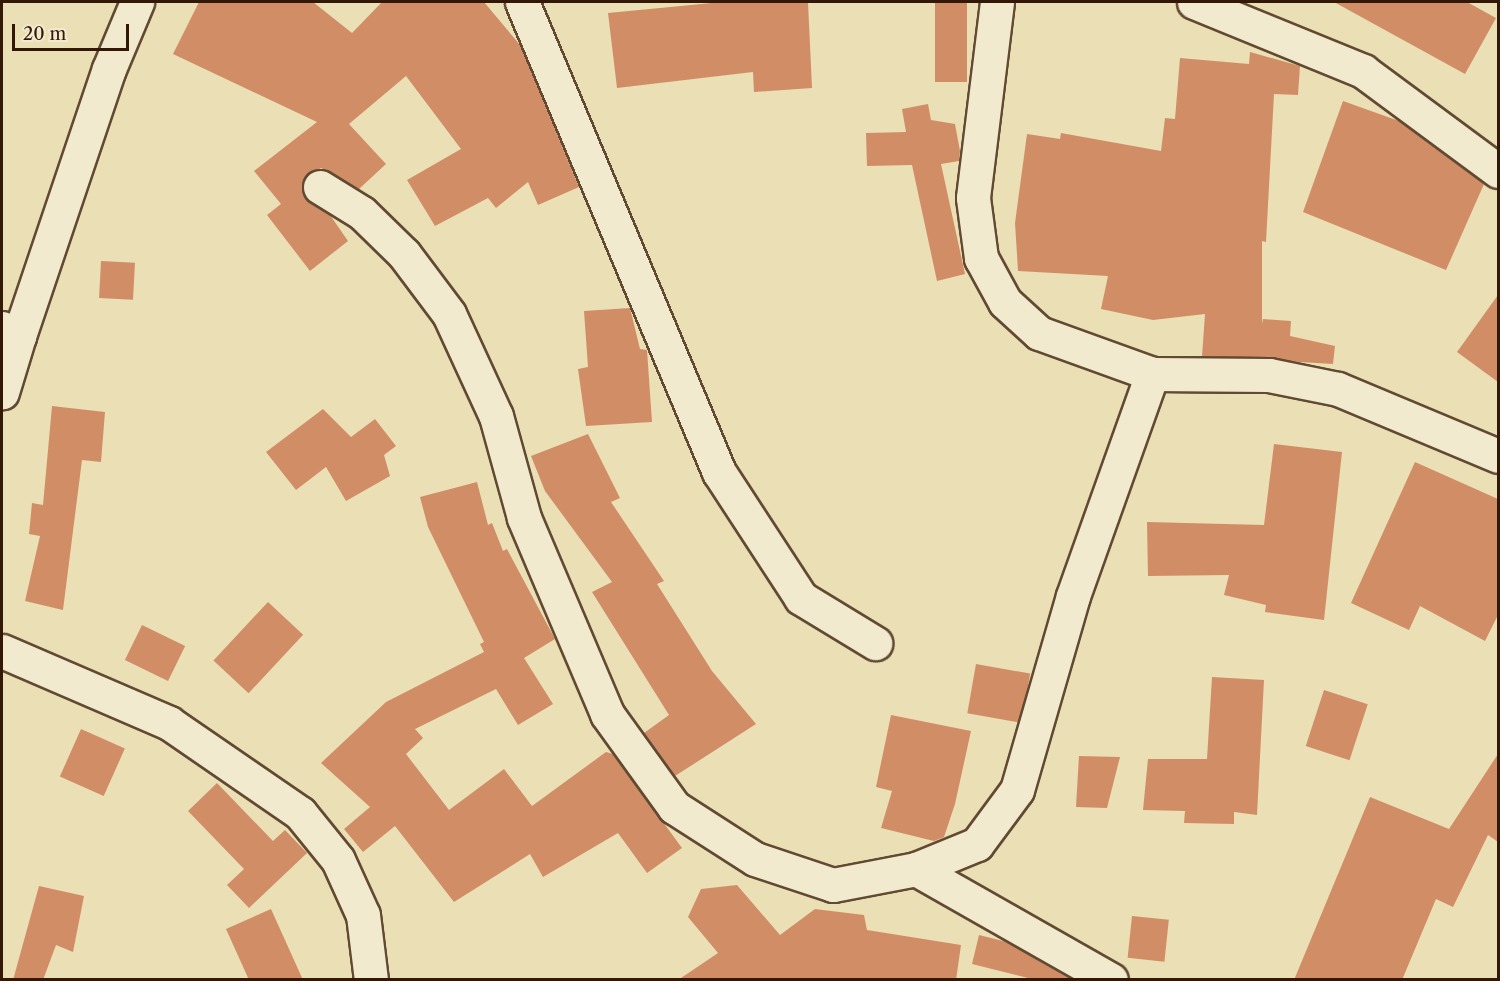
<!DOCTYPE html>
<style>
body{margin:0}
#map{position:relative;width:1500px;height:981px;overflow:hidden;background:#ebdfb5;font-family:"Libre Caslon Text",serif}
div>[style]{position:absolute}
.building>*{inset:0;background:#d18e66;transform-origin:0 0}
.roads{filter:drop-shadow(2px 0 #624a32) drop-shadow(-2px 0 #624a32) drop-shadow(0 2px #624a32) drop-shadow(0 -2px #624a32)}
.minor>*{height:33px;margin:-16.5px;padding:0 16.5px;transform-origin:16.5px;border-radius:16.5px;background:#f2eacf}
span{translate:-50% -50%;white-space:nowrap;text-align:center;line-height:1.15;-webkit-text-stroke:4.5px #f2eacf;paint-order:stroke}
.frame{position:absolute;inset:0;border:3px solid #341807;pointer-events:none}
.scale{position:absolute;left:12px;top:24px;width:117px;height:27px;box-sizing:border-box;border:3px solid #341807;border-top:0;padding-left:8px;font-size:18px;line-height:21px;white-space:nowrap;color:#341807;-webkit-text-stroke:4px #f2eacf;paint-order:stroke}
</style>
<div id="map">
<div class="building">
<i style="clip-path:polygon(199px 2px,313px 2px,352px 33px,382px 2px,484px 2px,520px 45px,579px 187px,538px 205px,528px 182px,496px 208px,488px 198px,435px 226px,407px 180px,461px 149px,406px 76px,349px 124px,386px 164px,359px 189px,321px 168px,304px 178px,304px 196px,330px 215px,348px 241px,310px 271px,267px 215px,281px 204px,254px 171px,317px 122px,173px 54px)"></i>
<i style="clip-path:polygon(722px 2px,808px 2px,812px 88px,754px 92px,753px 72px,617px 88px,608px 13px)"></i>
<i style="left:935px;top:2px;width:32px;height:80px"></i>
<i style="clip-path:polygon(1334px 2px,1467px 2px,1496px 18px,1465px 74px)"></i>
<i style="clip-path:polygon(1250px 52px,1300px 66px,1298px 95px,1274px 94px,1266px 242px,1262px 241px,1262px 324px,1263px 319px,1291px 321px,1290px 336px,1335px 346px,1333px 364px,1202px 356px,1205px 314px,1153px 320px,1101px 309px,1108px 276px,1018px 271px,1015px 223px,1027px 134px,1060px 139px,1061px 133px,1161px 151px,1165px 118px,1175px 119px,1180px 58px,1249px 64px)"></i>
<i style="clip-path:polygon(1343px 101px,1399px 121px,1484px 184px,1446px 270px,1303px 212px)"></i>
<i style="clip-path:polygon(928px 104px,931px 120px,955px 124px,960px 151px,959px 161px,941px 164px,965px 274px,937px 281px,912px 165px,867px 166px,866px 133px,906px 132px,902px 109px)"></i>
<i style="left:101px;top:261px;width:34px;height:37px;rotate:3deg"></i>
<i style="clip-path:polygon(1498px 295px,1498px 382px,1457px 352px)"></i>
<i style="clip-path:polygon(630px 308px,640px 349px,647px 350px,652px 422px,586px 426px,578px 369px,588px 367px,584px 311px)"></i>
<i style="clip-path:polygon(52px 406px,105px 412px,101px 462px,82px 460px,63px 610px,25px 601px,40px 536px,29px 534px,32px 503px,43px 505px)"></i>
<i style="clip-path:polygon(323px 409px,351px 437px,375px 419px,396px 446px,384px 455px,390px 476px,346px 501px,326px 467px,296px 490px,266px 452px)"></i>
<i style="clip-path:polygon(588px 434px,620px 498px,611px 502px,664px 581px,657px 584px,712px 671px,756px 724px,675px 776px,644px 733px,669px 715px,592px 592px,612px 582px,545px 491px,531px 456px)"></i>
<i style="clip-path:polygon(1274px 444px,1342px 452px,1324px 620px,1265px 612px,1266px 605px,1224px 595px,1229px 575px,1148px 576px,1147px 522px,1264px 525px)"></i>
<i style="clip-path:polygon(1415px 462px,1498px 499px,1498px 615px,1485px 641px,1420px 606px,1409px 630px,1351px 603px)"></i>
<i style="clip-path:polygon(477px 482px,488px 525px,492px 523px,503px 551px,507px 549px,555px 639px,524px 658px,553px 704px,518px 725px,496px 689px,415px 729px,423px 738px,406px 754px,449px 810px,504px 769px,532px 806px,606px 752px,613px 754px,682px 848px,647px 873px,618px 833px,543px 877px,530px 854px,454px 902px,395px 826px,363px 852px,344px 829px,370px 807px,321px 763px,386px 702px,484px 652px,480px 644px,484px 642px,428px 527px,420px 497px)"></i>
<i style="left:268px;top:602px;width:48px;height:80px;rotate:43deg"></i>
<i style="left:142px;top:625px;width:48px;height:39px;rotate:26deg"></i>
<i style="left:976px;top:664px;width:55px;height:50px;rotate:10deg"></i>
<i style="clip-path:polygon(1212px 677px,1264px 680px,1257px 815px,1234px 812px,1234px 824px,1184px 823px,1185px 811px,1143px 810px,1148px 759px,1207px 759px)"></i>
<i style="left:1324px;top:690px;width:46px;height:59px;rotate:18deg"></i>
<i style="clip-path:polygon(891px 715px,971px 731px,955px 804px,944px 837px,934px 841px,881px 828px,892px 791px,876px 787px)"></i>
<i style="left:81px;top:729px;width:48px;height:52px;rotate:24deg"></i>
<i style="clip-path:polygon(1498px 754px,1498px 842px,1488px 835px,1453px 907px,1436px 899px,1402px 980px,1294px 980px,1370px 797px,1449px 829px)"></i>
<i style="clip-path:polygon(1079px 756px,1120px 757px,1107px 808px,1076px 807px)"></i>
<i style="clip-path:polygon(217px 783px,273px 841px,285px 830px,307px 853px,249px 908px,227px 885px,244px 869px,188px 811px)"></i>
<i style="clip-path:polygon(737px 885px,780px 935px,815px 909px,864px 915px,867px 930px,961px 945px,956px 980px,678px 980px,718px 953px,688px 917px,701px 889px)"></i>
<i style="clip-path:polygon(39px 886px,84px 896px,73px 952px,56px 945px,43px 980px,13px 980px)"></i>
<i style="clip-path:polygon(271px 909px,303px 980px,249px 980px,226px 929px)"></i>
<i style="left:1132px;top:916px;width:37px;height:42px;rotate:6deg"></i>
<i style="clip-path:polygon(979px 935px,1007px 942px,1072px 980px,1036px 980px,972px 964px)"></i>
</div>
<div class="roads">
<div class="minor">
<i style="left:522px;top:2px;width:510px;rotate:67.26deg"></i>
<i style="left:719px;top:472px;width:150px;rotate:56.9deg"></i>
<i style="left:801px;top:598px;width:87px;rotate:31.3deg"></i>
<i style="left:997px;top:2px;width:197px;rotate:97deg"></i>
<i style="left:973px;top:198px;width:61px;rotate:82.4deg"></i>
<i style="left:981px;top:258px;width:50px;rotate:61.4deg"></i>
<i style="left:1005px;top:302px;width:46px;rotate:42.4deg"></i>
<i style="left:1039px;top:333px;width:120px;rotate:19.9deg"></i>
<i style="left:1152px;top:374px;width:117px;rotate:0.5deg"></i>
<i style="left:1269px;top:375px;width:70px;rotate:11.5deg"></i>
<i style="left:1338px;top:389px;width:173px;rotate:22.7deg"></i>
<i style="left:1194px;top:2px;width:183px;rotate:22.2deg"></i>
<i style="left:1363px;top:71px;width:168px;rotate:36.5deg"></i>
<i style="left:320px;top:187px;width:49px;rotate:31.8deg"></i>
<i style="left:362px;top:213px;width:59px;rotate:44.3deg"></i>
<i style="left:404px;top:254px;width:75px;rotate:53.1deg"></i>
<i style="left:449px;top:314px;width:112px;rotate:65.3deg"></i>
<i style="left:496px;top:416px;width:106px;rotate:74.6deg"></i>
<i style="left:524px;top:518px;width:213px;rotate:67deg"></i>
<i style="left:607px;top:714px;width:115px;rotate:54.2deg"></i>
<i style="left:674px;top:807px;width:96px;rotate:32.7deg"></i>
<i style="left:755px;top:859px;width:82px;rotate:18.4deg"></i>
<i style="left:833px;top:885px;width:85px;rotate:-10.9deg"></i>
<i style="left:916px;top:869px;width:66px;rotate:-22.3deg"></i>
<i style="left:977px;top:844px;width:67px;rotate:-53.5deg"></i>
<i style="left:1017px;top:790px;width:202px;rotate:-73.9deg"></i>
<i style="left:1073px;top:596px;width:236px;rotate:-70.4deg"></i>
<i style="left:2px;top:328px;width:19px;rotate:25deg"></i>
<i style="left:19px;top:336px;width:59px;rotate:106.9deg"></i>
<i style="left:19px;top:336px;width:282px;rotate:-71.4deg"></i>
<i style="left:109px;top:69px;width:73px;rotate:-67.3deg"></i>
<i style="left:2px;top:651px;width:182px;rotate:23.3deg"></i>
<i style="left:169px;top:723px;width:159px;rotate:34.5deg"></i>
<i style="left:300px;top:813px;width:60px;rotate:51deg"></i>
<i style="left:338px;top:860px;width:60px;rotate:65.6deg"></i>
<i style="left:363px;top:915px;width:65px;rotate:83deg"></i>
<i style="left:916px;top:869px;width:224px;rotate:29.6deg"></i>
</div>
</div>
<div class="frame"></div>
<div class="scale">20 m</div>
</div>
